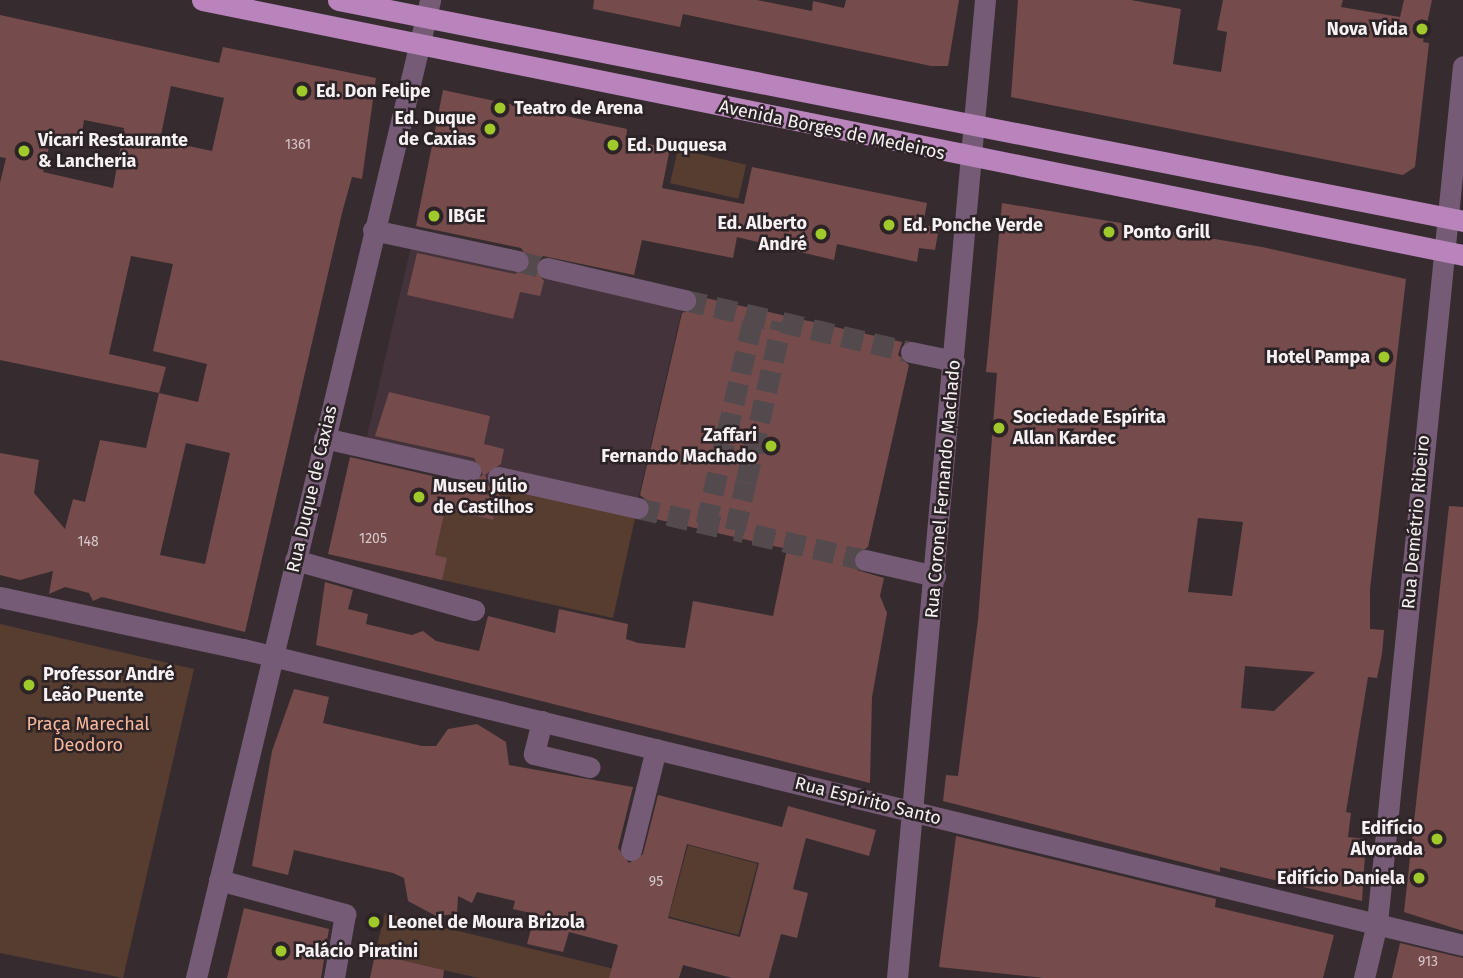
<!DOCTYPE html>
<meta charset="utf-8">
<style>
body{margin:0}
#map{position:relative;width:1463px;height:978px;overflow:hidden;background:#362c30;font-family:"Fira Sans",sans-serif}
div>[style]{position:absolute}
.built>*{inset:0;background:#44333a;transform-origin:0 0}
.green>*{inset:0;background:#573c30;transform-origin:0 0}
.building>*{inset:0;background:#754b4c}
.minor-tunnel>*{height:21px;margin-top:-10.5px;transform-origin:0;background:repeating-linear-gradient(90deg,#534a4d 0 21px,transparent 0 31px)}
.minor>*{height:21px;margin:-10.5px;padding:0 10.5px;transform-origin:10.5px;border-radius:10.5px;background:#755b76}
.major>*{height:21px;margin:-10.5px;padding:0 10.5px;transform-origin:10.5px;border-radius:10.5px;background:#b884bb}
.dots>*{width:19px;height:19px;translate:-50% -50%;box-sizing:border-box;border:4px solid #2c2327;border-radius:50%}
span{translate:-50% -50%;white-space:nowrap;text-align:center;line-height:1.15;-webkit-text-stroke:5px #2c2327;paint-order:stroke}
.number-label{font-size:14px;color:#d7c8ca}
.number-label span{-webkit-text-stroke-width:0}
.poi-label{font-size:18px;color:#f8f1f4;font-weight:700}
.right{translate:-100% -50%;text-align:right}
.left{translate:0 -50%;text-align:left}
.street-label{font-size:18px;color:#f8f1f4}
.park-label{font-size:18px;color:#f9b79a}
</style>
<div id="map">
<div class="built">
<i style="left:415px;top:229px;width:278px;height:232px;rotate:13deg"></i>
</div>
<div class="green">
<i style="left:678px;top:149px;width:70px;height:35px;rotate:13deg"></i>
<i style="clip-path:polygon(501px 485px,636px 514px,613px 618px,442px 580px,412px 550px,445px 509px,493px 520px)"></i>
<i style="clip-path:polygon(0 624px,194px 669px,123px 978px,0 953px)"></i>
<i style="left:688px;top:845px;width:72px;height:74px;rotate:15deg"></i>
<i style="clip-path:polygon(385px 913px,610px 968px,645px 978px,478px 978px,375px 954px)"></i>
</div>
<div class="building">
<i style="clip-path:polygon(594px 0,757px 0,812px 11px,813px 1px,844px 8px,846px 0,959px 0,948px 66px,931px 66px,683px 14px,680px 27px,593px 9px)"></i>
<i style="clip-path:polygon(1018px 0,1131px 0,1181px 9px,1173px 64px,1221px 72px,1227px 32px,1217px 30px,1223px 0,1343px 0,1341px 7px,1400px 17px,1404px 0,1432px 0,1423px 42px,1429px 43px,1415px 167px,1403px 175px,1011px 97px)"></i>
<i style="clip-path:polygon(evenodd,0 15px,219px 63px,223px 47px,376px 78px,362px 179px,352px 177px,342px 213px,245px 632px,102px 597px,93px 601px,89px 593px,65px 587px,49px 594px,53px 571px,20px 580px,0 575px,0 453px,39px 460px,34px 493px,65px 529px,73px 499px,85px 502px,100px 440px,146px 448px,159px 393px,0 360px,0 183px,6px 158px,0 157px,0 15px,171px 86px,224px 98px,212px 151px,160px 140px,171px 86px,0 15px,84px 120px,124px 128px,113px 188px,43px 172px,52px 134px,81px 140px,84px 120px,0 15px,131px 256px,173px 264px,153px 351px,207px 364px,198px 402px,159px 393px,166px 367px,109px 354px,131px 256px,0 15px,186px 443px,230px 453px,205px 564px,160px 555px,186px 443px)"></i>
<i style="clip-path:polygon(443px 90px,627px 129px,626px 140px,670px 148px,662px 188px,744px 204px,752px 167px,927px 203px,923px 225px,939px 228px,935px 250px,919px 248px,917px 262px,837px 244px,834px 260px,737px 237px,733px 258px,642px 240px,634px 275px,543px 256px,534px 266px,544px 281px,540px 296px,520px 292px,513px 319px,407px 295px,417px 253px,515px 274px,531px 263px,521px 248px,416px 226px)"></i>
<i style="clip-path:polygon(evenodd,1002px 203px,1262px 247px,1406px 279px,1370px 589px,1370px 629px,1384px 630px,1382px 654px,1377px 678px,1368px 677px,1346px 812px,1351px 813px,1348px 837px,1366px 839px,1362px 901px,1220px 867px,1220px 872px,943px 801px,946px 775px,958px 776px,978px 620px,997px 373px,986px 372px,1002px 203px,1198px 518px,1243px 522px,1232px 596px,1188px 592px,1198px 518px,1002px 203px,1245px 666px,1315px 672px,1274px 711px,1241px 708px,1245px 666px)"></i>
<i style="clip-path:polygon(697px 296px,902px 342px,898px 355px,909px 365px,868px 547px,852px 558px,857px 570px,884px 578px,880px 596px,887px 613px,872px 697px,870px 783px,316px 645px,325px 582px,353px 590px,348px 609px,368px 614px,366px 624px,412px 635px,423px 631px,436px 641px,479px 651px,488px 616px,555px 633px,559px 609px,628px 624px,626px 639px,638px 643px,685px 648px,693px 601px,773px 616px,787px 549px,647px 517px,650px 503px,640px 495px,682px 313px,695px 308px)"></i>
<i style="clip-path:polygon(389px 392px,490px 416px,484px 444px,504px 449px,501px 464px,485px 475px,489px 486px,500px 491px,493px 520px,445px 509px,435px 555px,447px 558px,442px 580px,328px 554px,350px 457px,467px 484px,483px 475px,474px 458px,375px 436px)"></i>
<i style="clip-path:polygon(1449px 506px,1463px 507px,1463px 931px,1404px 912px)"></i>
<i style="clip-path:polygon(evenodd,294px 689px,329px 697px,323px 723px,422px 746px,436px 746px,448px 729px,477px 724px,506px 742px,509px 765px,633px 787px,618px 848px,629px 863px,643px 854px,658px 795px,782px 827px,788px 806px,876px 830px,869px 856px,806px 838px,793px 889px,808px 893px,797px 938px,781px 934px,769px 978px,732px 978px,683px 965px,679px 978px,609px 978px,618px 945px,569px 932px,563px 952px,527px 944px,535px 914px,513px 909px,515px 901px,477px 892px,472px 903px,458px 896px,457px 914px,436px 916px,408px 901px,404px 878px,393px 873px,294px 850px,288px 875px,252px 866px,272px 751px,294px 689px,687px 844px,759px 863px,740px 937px,668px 918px,687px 844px)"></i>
<i style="clip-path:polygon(956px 836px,1216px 899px,1215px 907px,1334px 935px,1323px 978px,1044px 978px,939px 967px)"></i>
<i style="clip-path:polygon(244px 908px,329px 929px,321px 978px,227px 978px)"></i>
<i style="clip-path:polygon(1400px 943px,1463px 958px,1463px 978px,1392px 978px)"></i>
<i style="clip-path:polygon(375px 954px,444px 970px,443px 978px,370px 978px)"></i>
</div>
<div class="minor-tunnel">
<i style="left:518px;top:261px;width:30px;rotate:14deg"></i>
<i style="left:685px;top:300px;width:85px;rotate:12.9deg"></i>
<i style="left:638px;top:508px;width:84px;rotate:13deg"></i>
<i style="left:706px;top:524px;width:213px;rotate:-77deg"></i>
<i style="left:865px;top:560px;width:133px;rotate:-167deg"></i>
<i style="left:735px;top:530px;width:49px;rotate:-77.1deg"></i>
<i style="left:746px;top:482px;width:164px;rotate:-77.3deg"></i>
<i style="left:782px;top:322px;width:132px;rotate:13.1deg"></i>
</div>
<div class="minor">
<i style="left:373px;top:230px;width:148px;rotate:12.1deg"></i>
<i style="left:547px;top:268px;width:142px;rotate:13.1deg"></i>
<i style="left:911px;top:352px;width:44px;rotate:11.8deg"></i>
<i style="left:324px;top:438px;width:150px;rotate:12.7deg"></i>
<i style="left:498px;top:477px;width:143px;rotate:12.5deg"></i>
<i style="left:295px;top:560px;width:186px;rotate:15.6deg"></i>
<i style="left:865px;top:560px;width:72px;rotate:12.9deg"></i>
<i style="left:0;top:597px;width:249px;rotate:12.1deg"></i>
<i style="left:243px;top:649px;width:1255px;rotate:13.64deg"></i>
<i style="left:542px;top:721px;width:34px;rotate:104deg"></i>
<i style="left:534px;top:754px;width:57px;rotate:13.3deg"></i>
<i style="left:631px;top:850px;width:104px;rotate:-76.1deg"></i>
<i style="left:219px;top:880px;width:131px;rotate:15.1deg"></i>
<i style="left:345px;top:914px;width:65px;rotate:99.8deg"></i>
<i style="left:196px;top:978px;width:1006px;rotate:-76.54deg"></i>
<i style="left:897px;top:978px;width:982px;rotate:-84.86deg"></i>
<i style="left:1364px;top:978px;width:57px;rotate:-76.7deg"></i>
<i style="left:1377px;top:923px;width:861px;rotate:-84.27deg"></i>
</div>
<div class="major">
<i style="left:202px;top:0;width:1287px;rotate:11.43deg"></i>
<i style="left:338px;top:0;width:1147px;rotate:11.11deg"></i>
</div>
<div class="dots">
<i style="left:1422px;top:29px;background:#a0c92b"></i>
<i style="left:302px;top:91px;background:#a0c92b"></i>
<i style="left:500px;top:108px;background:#a0c92b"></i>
<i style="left:490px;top:129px;background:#a0c92b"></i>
<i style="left:613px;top:145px;background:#a0c92b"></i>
<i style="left:24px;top:151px;background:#a0c92b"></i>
<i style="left:434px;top:216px;background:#a0c92b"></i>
<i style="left:889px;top:225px;background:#a0c92b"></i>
<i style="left:1109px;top:232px;background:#a0c92b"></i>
<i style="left:821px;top:234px;background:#a0c92b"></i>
<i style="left:1384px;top:357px;background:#a0c92b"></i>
<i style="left:999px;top:428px;background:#a0c92b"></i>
<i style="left:771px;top:446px;background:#a0c92b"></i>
<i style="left:419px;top:497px;background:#a0c92b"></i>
<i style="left:29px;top:685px;background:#a0c92b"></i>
<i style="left:1437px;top:839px;background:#a0c92b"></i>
<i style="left:1419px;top:878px;background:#a0c92b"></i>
<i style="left:374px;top:922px;background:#a0c92b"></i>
<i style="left:281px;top:951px;background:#a0c92b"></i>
</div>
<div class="number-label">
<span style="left:298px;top:145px">1361</span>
<span style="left:373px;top:539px">1205</span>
<span style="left:88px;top:542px">148</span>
<span style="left:656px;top:882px">95</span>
<span style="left:1428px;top:962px">913</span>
</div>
<div class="poi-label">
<span class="right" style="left:1408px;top:29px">Nova Vida</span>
<span class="left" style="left:316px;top:91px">Ed. Don Felipe</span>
<span class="left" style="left:514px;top:108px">Teatro de Arena</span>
<span class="right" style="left:476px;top:129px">Ed. Duque<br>de Caxias</span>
<span class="left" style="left:38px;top:151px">Vicari Restaurante<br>&amp; Lancheria</span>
<span class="left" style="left:627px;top:145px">Ed. Duquesa</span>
<span class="left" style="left:448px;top:216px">IBGE</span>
<span class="right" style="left:807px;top:234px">Ed. Alberto<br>André</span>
<span class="left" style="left:903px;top:225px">Ed. Ponche Verde</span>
<span class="left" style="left:1123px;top:232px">Ponto Grill</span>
<span class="right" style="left:1370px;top:357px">Hotel Pampa</span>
<span class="left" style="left:1013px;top:428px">Sociedade Espírita<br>Allan Kardec</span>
<span class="right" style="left:757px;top:446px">Zaffari<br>Fernando Machado</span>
<span class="left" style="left:433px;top:497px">Museu Júlio<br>de Castilhos</span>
<span class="left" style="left:43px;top:685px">Professor André<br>Leão Puente</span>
<span class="right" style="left:1423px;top:839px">Edifício<br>Alvorada</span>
<span class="right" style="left:1405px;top:878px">Edifício Daniela</span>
<span class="left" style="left:388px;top:922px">Leonel de Moura Brizola</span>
<span class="left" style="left:295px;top:951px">Palácio Piratini</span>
</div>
<div class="street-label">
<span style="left:832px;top:130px;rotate:12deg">Avenida Borges de Medeiros</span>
<span style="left:312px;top:489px;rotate:-77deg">Rua Duque de Caxias</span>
<span style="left:943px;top:489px;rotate:-85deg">Rua Coronel Fernando Machado</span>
<span style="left:1416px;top:522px;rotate:-85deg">Rua Demétrio Ribeiro</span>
<span style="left:868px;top:801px;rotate:14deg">Rua Espírito Santo</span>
</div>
<div class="park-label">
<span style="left:88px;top:735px">Praça Marechal<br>Deodoro</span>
</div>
</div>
